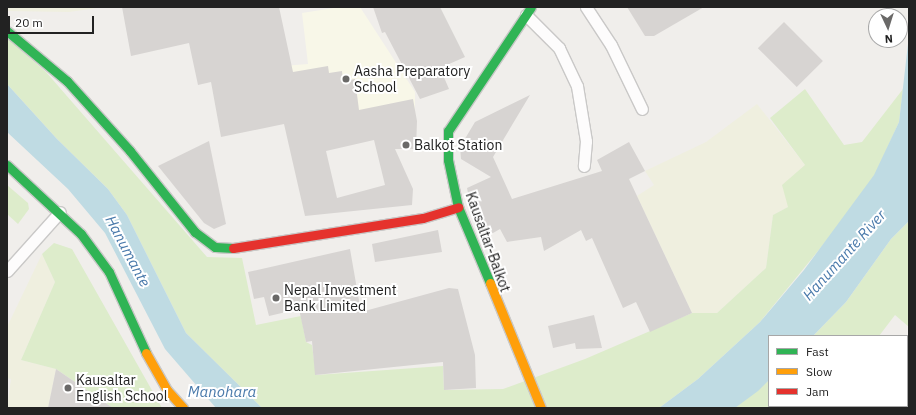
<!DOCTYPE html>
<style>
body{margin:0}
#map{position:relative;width:916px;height:415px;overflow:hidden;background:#f0eeeb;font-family:"IBM Plex Sans",sans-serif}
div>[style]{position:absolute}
.education>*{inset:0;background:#f8f7e8}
.farmland>*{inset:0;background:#efefdf}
.grass>*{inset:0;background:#ddeccb}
.water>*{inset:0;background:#bfdbe3}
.building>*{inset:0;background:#d7d4d2;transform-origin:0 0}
.roads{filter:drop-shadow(1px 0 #c9c8c7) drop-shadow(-1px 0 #c9c8c7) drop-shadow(0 1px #c9c8c7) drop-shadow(0 -1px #c9c8c7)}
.lane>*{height:11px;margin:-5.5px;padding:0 5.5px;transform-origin:5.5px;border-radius:5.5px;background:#fdfcfc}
.street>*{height:22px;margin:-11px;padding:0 11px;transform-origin:11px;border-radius:11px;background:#fdfcfc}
.fast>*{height:9px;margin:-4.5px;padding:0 4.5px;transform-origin:4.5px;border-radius:4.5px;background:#30b455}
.slow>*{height:9px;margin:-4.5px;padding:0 4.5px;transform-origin:4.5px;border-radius:4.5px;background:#ff9f0a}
.jam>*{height:9px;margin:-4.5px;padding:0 4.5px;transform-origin:4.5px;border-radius:4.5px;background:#e5322d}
.dots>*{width:11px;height:11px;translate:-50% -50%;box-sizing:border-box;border:2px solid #fff;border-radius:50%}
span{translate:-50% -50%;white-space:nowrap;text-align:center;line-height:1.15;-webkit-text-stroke:4px #fff;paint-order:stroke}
.poi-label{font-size:14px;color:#222}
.left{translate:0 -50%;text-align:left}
.street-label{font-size:14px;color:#222}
.water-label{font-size:15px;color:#4a7aab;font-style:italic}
.frame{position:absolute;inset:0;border:8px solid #222;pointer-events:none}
.legend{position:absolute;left:768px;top:335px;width:140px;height:72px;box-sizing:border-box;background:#fff;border:1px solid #a7a7a7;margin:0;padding:5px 7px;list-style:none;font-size:12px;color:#222}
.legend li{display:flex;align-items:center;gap:8px;height:20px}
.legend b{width:20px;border:1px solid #a7a7a7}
.north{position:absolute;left:868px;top:8px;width:40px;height:40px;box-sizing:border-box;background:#fff;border:1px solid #a7a7a7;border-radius:50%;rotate:176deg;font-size:11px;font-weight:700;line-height:16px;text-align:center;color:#222}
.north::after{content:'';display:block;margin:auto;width:14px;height:18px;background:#6a6968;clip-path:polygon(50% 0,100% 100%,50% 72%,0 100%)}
.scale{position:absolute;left:8px;top:16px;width:86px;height:18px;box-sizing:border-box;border:2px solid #222;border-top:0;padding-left:5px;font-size:12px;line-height:14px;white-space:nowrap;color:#222;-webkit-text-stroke:3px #fff;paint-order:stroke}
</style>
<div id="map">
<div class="education">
<i style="clip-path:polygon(340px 7px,360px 7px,415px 92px,415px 114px,297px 130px,283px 66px,308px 64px,302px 13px)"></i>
</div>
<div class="farmland">
<i style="clip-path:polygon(7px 7px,104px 7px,69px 12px,7px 11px)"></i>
<i style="clip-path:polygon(757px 104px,805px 165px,788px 207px,773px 215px,766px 268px,717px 313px,692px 313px,637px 196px,654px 185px,645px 171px,706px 142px)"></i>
<i style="clip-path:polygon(42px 254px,55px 282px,21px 360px,56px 369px,48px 408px,7px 408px,11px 379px,7px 378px,7px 327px)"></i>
</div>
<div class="grass">
<i style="clip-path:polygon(7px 38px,46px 72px,207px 257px,242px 258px,256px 325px,301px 316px,306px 342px,312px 345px,316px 375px,443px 366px,444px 390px,503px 389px,585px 359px,692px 313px,717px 313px,766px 268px,773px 215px,788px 207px,782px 185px,805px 165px,770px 118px,805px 89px,844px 145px,862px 142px,903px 89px,899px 122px,875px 175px,840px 224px,760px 322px,698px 379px,659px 408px,262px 408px,186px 333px,127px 215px,108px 189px,57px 139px,7px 84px)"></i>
<i style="clip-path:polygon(7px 185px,28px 203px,29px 209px,18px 224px,7px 214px)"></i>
<i style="clip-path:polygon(909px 221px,909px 327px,895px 315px,879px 336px,813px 336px,846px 302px,891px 239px)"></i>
<i style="clip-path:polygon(54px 243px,72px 249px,162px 408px,113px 408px,56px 369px,21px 360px,55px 282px,42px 254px)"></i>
<i style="clip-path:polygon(769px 380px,769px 406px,810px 406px,735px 408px)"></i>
</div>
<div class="water">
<i style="clip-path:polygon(909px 35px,909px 221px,891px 239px,846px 302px,813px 336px,769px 336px,769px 380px,758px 391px,735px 408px,659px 408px,698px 379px,760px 322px,804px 270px,874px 175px,899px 122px)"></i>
<i style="clip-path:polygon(7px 84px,57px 139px,108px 189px,127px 215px,186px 333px,262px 408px,216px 408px,165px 349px,105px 233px,68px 189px,7px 132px)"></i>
</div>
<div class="building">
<i style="clip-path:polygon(evenodd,122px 7px,279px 7px,293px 72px,328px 66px,329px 73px,342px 71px,343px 81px,355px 79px,359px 110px,413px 99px,417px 121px,416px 149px,395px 149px,413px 189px,412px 205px,305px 216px,284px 124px,221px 137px,211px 82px,198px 85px,189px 43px,131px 56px,122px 7px,374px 140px,385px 185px,337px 198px,326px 151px,374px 140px)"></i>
<i style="clip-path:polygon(373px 7px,440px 7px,465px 57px,440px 68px,449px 89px,420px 99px,385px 32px,382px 33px)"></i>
<i style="clip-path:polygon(627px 7px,704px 7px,654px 36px,645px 36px)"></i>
<i style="left:784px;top:22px;width:55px;height:37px;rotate:45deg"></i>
<i style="clip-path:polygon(530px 95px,493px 157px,512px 199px,602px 171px,597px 160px,629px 142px,645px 171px,629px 179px,692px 313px,650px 332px,636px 302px,623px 308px,592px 238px,586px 241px,581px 230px,544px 251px,541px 237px,507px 242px,500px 229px,486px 237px,470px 203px,467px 188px,491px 177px,461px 159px,460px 147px,475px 122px)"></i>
<i style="clip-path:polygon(209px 141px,226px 224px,214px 229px,204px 223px,158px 166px)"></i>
<i style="clip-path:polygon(438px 230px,442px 252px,375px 262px,372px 244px)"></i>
<i style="clip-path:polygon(350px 249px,361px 312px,449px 288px,458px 289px,475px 355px,476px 388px,444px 390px,443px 362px,315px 375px,312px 341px,306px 342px,299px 309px,269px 316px,264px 297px,254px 299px,248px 272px)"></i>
<i style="clip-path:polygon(594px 315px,602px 348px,576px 349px,575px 343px,553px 348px,548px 326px)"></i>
<i style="clip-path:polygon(56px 369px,113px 408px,48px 408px)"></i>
</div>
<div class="roads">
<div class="lane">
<i style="left:586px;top:7px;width:45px;rotate:56.7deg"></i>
<i style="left:611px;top:45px;width:71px;rotate:64.2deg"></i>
<i style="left:526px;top:15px;width:47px;rotate:45deg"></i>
<i style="left:559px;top:48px;width:42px;rotate:64.7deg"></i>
<i style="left:577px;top:86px;width:56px;rotate:80.7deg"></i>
<i style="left:586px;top:141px;width:25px;rotate:95deg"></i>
<i style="left:7px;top:271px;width:79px;rotate:-48.1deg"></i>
</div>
<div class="street">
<i style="left:907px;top:352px;width:3px;rotate:-45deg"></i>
<i style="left:831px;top:408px;width:4px;rotate:-34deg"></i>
</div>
<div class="fast">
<i style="left:7px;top:31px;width:78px;rotate:39.8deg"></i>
<i style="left:67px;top:81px;width:94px;rotate:48deg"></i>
<i style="left:130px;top:151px;width:104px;rotate:51.3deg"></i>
<i style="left:195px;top:232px;width:25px;rotate:37deg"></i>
<i style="left:215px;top:247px;width:18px;rotate:3deg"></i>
<i style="left:7px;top:165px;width:101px;rotate:43deg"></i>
<i style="left:81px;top:234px;width:47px;rotate:53.6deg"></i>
<i style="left:109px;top:272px;width:89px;rotate:65.4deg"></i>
<i style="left:490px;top:283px;width:82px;rotate:-112.8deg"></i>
<i style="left:458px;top:207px;width:48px;rotate:-102deg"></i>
<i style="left:448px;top:160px;width:29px;rotate:-90deg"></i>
<i style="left:448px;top:131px;width:149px;rotate:-56.2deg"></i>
</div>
<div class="slow">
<i style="left:490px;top:283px;width:135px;rotate:67.8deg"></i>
<i style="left:146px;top:353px;width:43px;rotate:60.4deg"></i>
<i style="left:167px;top:390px;width:24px;rotate:48deg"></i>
</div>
<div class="jam">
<i style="left:233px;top:248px;width:192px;rotate:-9deg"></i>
<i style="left:423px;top:218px;width:37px;rotate:-17deg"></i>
</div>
</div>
<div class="dots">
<i style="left:346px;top:79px;background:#6a6968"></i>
<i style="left:406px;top:145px;background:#6a6968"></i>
<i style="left:276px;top:298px;background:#6a6968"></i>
<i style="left:68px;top:388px;background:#6a6968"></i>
</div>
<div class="poi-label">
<span class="left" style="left:354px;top:79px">Aasha Preparatory<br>School</span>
<span class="left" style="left:414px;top:145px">Balkot Station</span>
<span class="left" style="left:284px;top:298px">Nepal Investment<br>Bank Limited</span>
<span class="left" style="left:76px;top:388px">Kausaltar<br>English School</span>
</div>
<div class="street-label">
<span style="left:488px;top:242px;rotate:70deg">Kausaltar-Balkot</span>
</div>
<div class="water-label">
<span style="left:128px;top:251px;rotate:62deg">Hanumante</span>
<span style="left:844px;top:255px;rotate:-48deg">Hanumante River</span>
<span style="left:222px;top:392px">Manohara</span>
</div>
<div class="frame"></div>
<ul class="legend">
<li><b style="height:5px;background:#30b455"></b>Fast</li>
<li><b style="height:5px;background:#ff9f0a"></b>Slow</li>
<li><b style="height:5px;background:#e5322d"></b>Jam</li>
</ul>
<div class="north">N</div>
<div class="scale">20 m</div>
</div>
